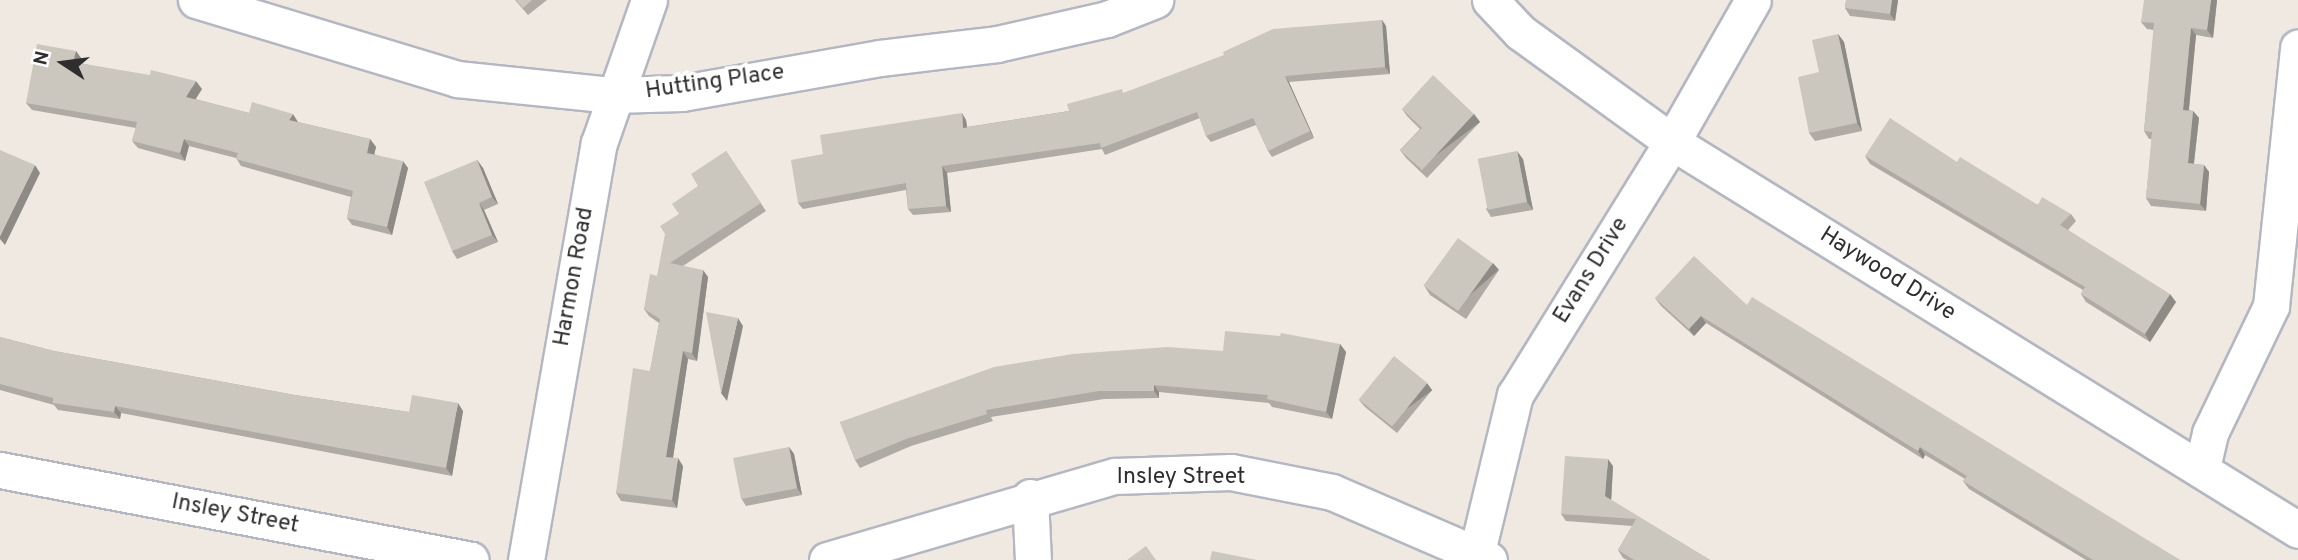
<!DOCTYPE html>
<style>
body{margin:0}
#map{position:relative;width:2298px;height:560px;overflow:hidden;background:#efe9e1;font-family:Overpass,sans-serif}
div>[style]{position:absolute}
.roads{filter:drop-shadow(2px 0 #b4b7c1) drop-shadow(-2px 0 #b4b7c1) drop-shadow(0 2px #b4b7c1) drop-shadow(0 -2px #b4b7c1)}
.minor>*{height:35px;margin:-17.5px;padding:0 17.5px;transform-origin:17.5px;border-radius:17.5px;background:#fff}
.wall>*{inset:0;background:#afaba4}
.shaded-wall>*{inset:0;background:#8e8b86;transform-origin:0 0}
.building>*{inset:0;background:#cbc7bf;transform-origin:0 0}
span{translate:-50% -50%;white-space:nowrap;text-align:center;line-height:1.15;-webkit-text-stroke:7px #fff;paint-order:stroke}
.street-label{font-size:23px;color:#2e2e2e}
.north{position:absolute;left:28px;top:28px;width:70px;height:70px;-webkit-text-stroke:5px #fff;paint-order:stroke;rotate:283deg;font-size:19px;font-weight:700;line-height:28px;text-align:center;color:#2e2e2e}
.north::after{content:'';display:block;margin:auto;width:24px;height:32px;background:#2e2e2e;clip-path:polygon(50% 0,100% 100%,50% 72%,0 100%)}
</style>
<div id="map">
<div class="roads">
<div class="minor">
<i style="left:196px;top:0;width:273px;rotate:16.8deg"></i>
<i style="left:457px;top:79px;width:157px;rotate:5.9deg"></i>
<i style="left:613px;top:95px;width:69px;rotate:-1.7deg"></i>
<i style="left:682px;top:93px;width:201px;rotate:-10deg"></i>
<i style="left:880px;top:58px;width:118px;rotate:-6.8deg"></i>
<i style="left:997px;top:44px;width:113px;rotate:-12.8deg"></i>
<i style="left:1107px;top:19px;width:52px;rotate:-21.6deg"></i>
<i style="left:1490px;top:0;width:44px;rotate:46.8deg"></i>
<i style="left:1520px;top:32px;width:188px;rotate:35.9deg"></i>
<i style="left:1672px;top:142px;width:736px;rotate:31.79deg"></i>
<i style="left:2202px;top:468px;width:36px;rotate:-77deg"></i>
<i style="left:2210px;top:433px;width:141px;rotate:-64.3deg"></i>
<i style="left:2271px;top:306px;width:260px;rotate:-84deg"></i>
<i style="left:0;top:470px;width:479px;rotate:10.8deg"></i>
<i style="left:1030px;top:497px;width:63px;rotate:87.3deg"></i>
<i style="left:526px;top:560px;width:423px;rotate:-80.1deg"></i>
<i style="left:599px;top:143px;width:151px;rotate:-70.7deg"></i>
<i style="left:827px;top:560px;width:300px;rotate:-16.3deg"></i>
<i style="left:1115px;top:476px;width:116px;rotate:-2deg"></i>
<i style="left:1231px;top:472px;width:103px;rotate:11.2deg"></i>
<i style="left:1332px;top:492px;width:171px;rotate:23.4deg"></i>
<i style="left:1475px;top:560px;width:170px;rotate:-76.4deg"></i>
<i style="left:1515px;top:395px;width:298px;rotate:-58.2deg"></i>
<i style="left:1672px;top:142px;width:163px;rotate:-60.3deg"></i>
</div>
</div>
<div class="wall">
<i style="clip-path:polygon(515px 0,547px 0,528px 15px)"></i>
<i style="clip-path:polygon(1846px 0,1898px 0,1895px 21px,1850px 16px,1845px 8px)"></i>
<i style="clip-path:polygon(2217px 0,2213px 38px,2196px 35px,2189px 110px,2193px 111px,2199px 118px,2194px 164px,2204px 165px,2209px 172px,2206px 211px,2151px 206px,2146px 198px,2152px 139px,2149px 139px,2144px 131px,2154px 30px,2147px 29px,2141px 22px)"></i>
<i style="clip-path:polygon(1382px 20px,1386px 26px,1390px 74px,1289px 82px,1314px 138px,1272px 157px,1268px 151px,1256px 125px,1211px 142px,1206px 136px,1200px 118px,1105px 155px,1102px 149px,947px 173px,951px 212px,913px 215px,908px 209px,906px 190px,803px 209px,798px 203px,823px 154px,966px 120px,967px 127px,1069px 111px,1125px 93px)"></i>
<i style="clip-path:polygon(1838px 34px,1844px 42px,1862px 131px,1815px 141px,1809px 133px,1819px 72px)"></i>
<i style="clip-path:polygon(76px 51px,81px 58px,80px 63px,202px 89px,195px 99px,249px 113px,298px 122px,370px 139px,376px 147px,374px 154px,408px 168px,392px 235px,352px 225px,347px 218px,351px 197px,241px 166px,236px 158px,189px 146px,185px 161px,138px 148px,132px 141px,136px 128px,32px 110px,26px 103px)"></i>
<i style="clip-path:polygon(1402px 109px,1474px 114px,1480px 122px,1427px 178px,1406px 158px,1400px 150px,1420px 129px,1407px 116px)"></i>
<i style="clip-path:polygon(726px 151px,766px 211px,683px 266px,708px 277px,697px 361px,688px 359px,673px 458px,683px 466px,677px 508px,621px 501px,616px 493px,650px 371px,659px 323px,649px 316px,644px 309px,657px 276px,679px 214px,698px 186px)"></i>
<i style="clip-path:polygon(1865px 156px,2071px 214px,2076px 221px,2068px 230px,2176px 302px,2150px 342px,2086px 302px,2081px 294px,2083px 290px,1870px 164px)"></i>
<i style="clip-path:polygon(1523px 159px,1533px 210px,1491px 217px,1486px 209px)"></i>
<i style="clip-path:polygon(477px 160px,483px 168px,498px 204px,484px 210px,498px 242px,457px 259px,452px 251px)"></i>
<i style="clip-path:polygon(1499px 270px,1466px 319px,1430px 295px,1425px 287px)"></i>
<i style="clip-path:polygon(1655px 298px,1747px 305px,2180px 560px,2086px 560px,1969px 489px,1963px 481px,1965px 479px,1925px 455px,1923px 459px,1706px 323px,1694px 336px,1661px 306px)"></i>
<i style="clip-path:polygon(0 337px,54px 351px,295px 395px,409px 412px,463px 411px,452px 476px,121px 413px,120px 419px,58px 410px,54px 405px,0 390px)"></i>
<i style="clip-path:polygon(1340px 344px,1346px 352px,1332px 419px,1272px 407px,1269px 403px,1159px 392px,1159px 398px,1104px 399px,991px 417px,993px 421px,911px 446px,860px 468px,855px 460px,840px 422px,1223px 351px)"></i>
<i style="clip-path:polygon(1432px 390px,1397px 433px,1365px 407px,1359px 400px)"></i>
<i style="clip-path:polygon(789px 447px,794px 454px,802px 495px,746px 506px,741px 498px)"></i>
<i style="clip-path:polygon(1613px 466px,1611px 500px,1710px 560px,1627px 560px,1623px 558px,1618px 550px,1632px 526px,1566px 521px,1561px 514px)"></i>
</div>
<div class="shaded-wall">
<i style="clip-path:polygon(1892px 0,1898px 0,1895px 21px,1890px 14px)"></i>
<i style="clip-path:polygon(2211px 0,2217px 0,2213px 38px,2207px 30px)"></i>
<i style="clip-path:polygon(1382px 20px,1386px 26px,1390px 74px,1385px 67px)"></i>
<i style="clip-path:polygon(2191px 28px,2196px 35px,2188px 117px,2183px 110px)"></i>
<i style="clip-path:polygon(1838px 34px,1844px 42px,1862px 131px,1857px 123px)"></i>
<i style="clip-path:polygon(76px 51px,81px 58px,79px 70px,73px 62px)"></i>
<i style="clip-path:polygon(1285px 76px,1289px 82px,1314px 138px,1310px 131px)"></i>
<i style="clip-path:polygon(196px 81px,202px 89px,192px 105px,186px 97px)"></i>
<i style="clip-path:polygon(2193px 111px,2199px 118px,2193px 170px,2188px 163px)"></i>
<i style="clip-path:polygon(962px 113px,966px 120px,968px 134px,963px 128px)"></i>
<i style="clip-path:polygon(293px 114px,298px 122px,294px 128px,289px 120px)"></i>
<i style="left:1474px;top:114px;width:10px;height:76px;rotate:53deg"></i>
<i style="clip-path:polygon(184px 139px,189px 146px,185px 161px,180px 153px)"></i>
<i style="clip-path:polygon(370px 139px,376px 147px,373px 160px,367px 153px)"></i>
<i style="clip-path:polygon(1517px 151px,1523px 159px,1533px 210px,1527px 202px)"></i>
<i style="clip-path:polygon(477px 160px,483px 168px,498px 204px,492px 197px)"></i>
<i style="clip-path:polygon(403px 161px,408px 168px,392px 235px,387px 227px)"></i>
<i style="clip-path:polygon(35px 165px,40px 173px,5px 245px,0 239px,0 236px)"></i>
<i style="clip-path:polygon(2204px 165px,2209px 172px,2206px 211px,2200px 204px)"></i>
<i style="clip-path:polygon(942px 166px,947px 173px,951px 212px,946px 206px)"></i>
<i style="clip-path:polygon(479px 203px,484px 210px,498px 242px,492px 235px)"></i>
<i style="left:1493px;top:263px;width:9px;height:59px;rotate:49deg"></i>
<i style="clip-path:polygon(703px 270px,708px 277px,697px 361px,692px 353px)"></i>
<i style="clip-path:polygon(2170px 294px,2176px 302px,2150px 342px,2145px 334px)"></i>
<i style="clip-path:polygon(1701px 316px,1706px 323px,1694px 336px,1689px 329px)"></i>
<i style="clip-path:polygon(738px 318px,743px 326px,727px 401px,721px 393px)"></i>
<i style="clip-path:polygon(1340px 344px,1346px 352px,1332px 419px,1326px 412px)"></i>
<i style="clip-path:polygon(683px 351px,688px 359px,672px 464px,666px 457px)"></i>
<i style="left:1427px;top:383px;width:9px;height:55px;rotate:54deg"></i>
<i style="clip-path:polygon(1154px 385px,1159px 392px,1159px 398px,1154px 391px)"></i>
<i style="clip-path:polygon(458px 403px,463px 411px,452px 476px,446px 468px)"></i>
<i style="clip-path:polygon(115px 406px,121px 413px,120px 419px,114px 412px)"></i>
<i style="clip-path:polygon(789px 447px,794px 454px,802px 495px,797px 488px)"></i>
<i style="clip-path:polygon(1920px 447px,1925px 455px,1923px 459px,1918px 451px)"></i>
<i style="clip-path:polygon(678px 458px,683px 466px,677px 508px,672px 500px)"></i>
<i style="clip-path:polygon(1608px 459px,1613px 466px,1611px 504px,1605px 496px)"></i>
</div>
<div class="building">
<i style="clip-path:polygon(516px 0,532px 0,523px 8px)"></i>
<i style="clip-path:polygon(1846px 0,1892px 0,1890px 14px,1845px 8px)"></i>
<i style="clip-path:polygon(2144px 0,2211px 0,2207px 30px,2191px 28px,2183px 110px,2193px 111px,2188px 163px,2204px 165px,2200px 204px,2146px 198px,2152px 132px,2144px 131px,2154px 23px,2141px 22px)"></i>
<i style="clip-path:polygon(1382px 20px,1385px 67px,1285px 76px,1310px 131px,1268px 151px,1253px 118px,1206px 136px,1197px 112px,1101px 148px,1100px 143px,942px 166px,946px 206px,908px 209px,906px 183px,798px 203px,791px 160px,823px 154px,820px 135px,962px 113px,963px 128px,1069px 111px,1067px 104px,1122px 89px,1123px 93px,1224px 55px,1223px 52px,1273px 29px)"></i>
<i style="clip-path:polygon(1838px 34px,1857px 123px,1809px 133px,1798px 77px,1819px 72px,1812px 40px)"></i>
<i style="clip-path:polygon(37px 44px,76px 51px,73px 62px,150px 75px,151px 70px,196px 81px,186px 97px,249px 113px,252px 102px,293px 114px,289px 120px,370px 139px,367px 153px,403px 161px,387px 227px,347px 218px,353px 191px,236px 159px,238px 153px,184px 139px,180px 153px,132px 141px,137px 122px,26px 103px)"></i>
<i style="clip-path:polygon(1433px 75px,1474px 114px,1422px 170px,1400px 150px,1422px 128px,1402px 109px)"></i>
<i style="clip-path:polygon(1890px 118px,1957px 162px,1960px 157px,2038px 205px,2042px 197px,2071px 214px,2060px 225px,2170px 294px,2145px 334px,2081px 294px,2085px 287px,1865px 156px)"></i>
<i style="clip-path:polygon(0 150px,35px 165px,0 236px)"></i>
<i style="clip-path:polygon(726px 151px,761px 203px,670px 263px,703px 270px,692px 353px,683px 351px,666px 457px,678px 458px,672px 500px,616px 493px,633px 368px,650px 371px,660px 319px,644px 309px,650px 274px,657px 276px,665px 234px,660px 226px,679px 214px,672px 204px,698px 186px,691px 174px)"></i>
<i style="left:1517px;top:151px;width:52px;height:40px;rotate:79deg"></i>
<i style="clip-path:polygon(477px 160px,492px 197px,479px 203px,492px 235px,452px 251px,424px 182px)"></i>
<i style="left:1458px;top:238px;width:43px;height:59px;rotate:36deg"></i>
<i style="clip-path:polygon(1694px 256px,1747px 305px,1752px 297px,2180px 560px,2093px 560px,1963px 481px,1967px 476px,1920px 447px,1918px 451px,1701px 316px,1689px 329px,1655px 298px)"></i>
<i style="clip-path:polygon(706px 312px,738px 318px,721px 393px)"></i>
<i style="clip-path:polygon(1225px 331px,1280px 336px,1281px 333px,1340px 344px,1326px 412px,1267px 399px,1268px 395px,1154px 385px,1154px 391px,1099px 391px,986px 410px,987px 414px,906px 439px,855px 460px,840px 422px,994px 367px,1073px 354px,1167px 347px,1223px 351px)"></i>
<i style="clip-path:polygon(0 337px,54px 351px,295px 395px,409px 412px,412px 395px,458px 403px,446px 468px,115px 406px,114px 412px,53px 403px,53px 398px,0 384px)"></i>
<i style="left:1394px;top:356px;width:43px;height:56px;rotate:39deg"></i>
<i style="left:789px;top:447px;width:42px;height:57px;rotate:79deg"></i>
<i style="clip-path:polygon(1565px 456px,1608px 459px,1605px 496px,1710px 560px,1634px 560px,1618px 550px,1636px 519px,1561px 514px)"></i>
<i style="clip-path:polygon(1146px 546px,1156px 560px,1127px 560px)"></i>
<i style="clip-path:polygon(1212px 551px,1257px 560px,1210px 560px)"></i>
</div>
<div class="street-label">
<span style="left:715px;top:83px;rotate:-8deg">Hutting Place</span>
<span style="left:1592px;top:271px;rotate:-58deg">Evans Drive</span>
<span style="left:1887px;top:275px;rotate:32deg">Haywood Drive</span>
<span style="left:575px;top:277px;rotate:-80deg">Harmon Road</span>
<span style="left:1181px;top:478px">Insley Street</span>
<span style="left:235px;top:515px;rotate:11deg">Insley Street</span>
</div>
<div class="north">N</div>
</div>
